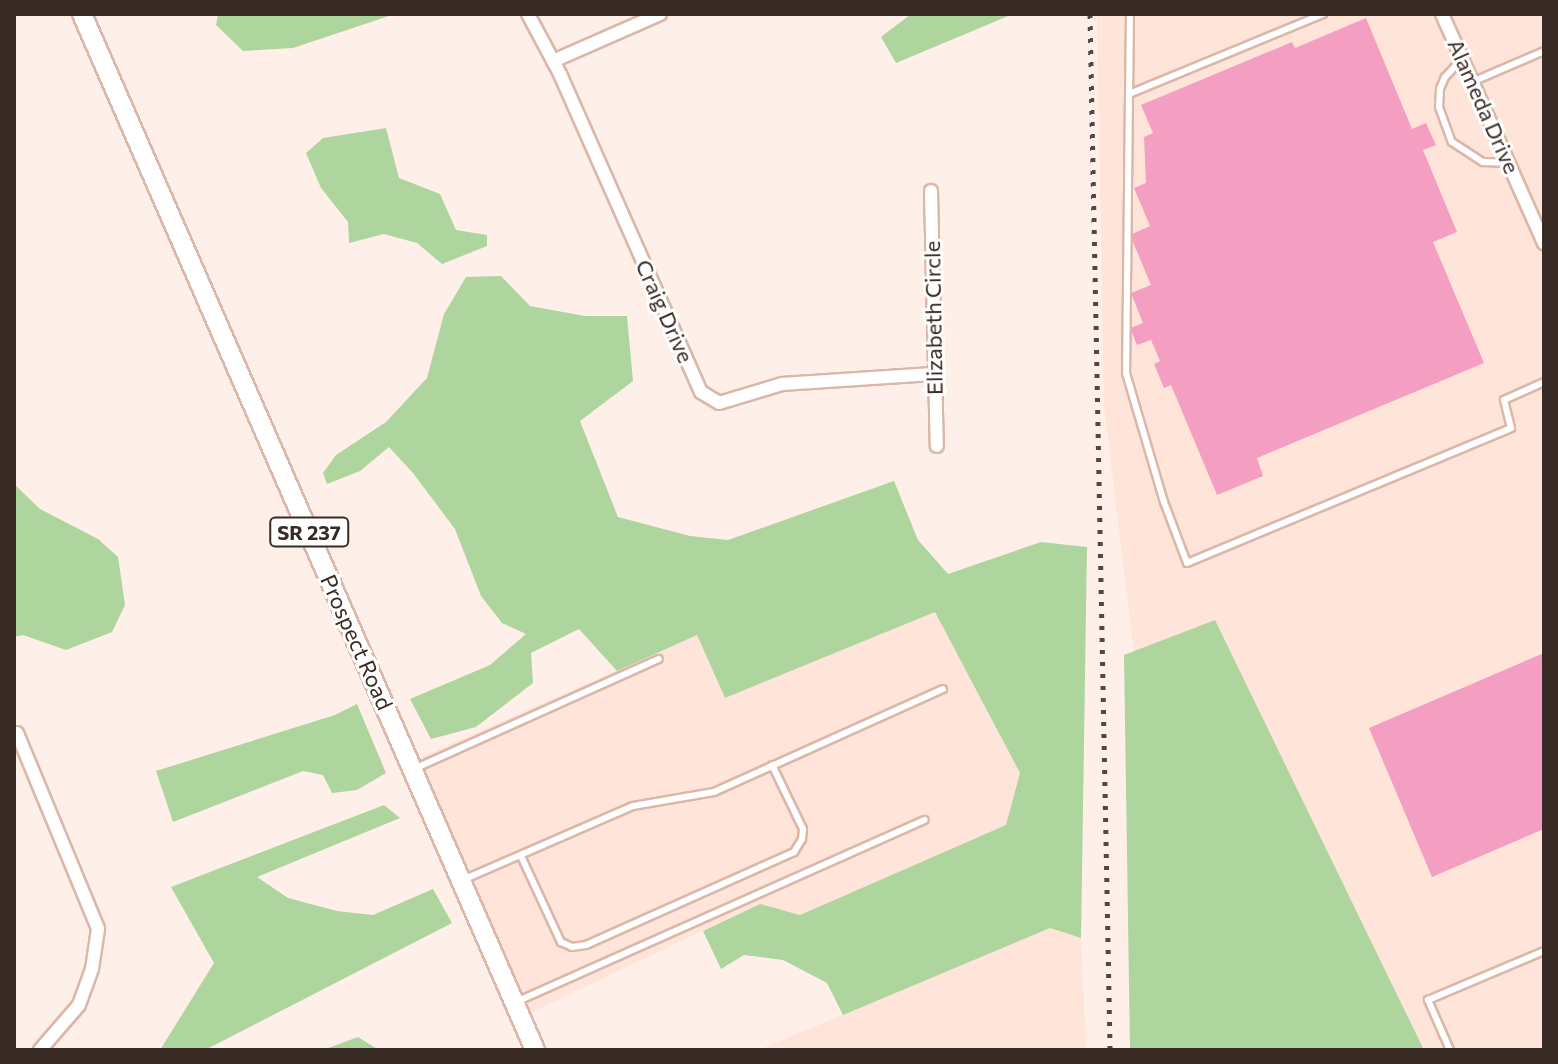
<!DOCTYPE html>
<style>
body{margin:0}
#map{position:relative;width:1558px;height:1064px;overflow:hidden;background:#feefe9;font-family:Commissioner,sans-serif}
div>[style]{position:absolute}
.built>*{inset:0;background:#ffe4d9}
.green>*{inset:0;background:#add59d}
.building>*{inset:0;background:#f49fc2}
.roads{filter:drop-shadow(2px 0 #dab7a9) drop-shadow(-2px 0 #dab7a9) drop-shadow(0 2px #dab7a9) drop-shadow(0 -2px #dab7a9)}
.service>*{height:6px;margin:-3px;padding:0 3px;transform-origin:3px;border-radius:3px;background:#fff}
.minor>*{height:12px;margin:-6px;padding:0 6px;transform-origin:6px;border-radius:6px;background:#fff}
.primary>*{height:18px;margin:-9px;padding:0 9px;transform-origin:9px;border-radius:9px;background:#fff}
.rail>*{height:5px;margin-top:-2.5px;transform-origin:0;background:repeating-linear-gradient(90deg,#544641 0 4px,transparent 0 12px)}
span{translate:-50% -50%;white-space:nowrap;text-align:center;line-height:1.15;-webkit-text-stroke:6px #fff;paint-order:stroke}
.shield-label span{padding:2px 6px;background:#fff;border:2px solid;border-radius:6px;-webkit-text-stroke-width:0}
.shield-label{font-size:20px;color:#382a25;font-weight:700}
.street-label{font-size:22px;color:#382a25}
.frame{position:absolute;inset:0;border:16px solid #382a25;pointer-events:none}
</style>
<div id="map">
<div class="built">
<i style="clip-path:polygon(1097px 14px,1544px 14px,1544px 1050px,1424px 1050px,1215px 621px,1134px 652px,1104px 406px)"></i>
<i style="clip-path:polygon(935px 612px,1020px 773px,1006px 825px,800px 915px,759px 904px,530px 1013px,419px 758px,697px 635px,725px 698px)"></i>
<i style="clip-path:polygon(1050px 928px,1081px 938px,1086px 1050px,759px 1050px)"></i>
</div>
<div class="green">
<i style="clip-path:polygon(218px 14px,395px 14px,293px 48px,243px 51px,216px 25px)"></i>
<i style="clip-path:polygon(911px 14px,1013px 14px,896px 63px,881px 37px)"></i>
<i style="clip-path:polygon(386px 128px,399px 178px,440px 194px,456px 230px,487px 235px,487px 246px,442px 264px,417px 243px,384px 234px,349px 243px,348px 222px,321px 188px,306px 153px,323px 138px)"></i>
<i style="clip-path:polygon(501px 276px,530px 306px,585px 316px,627px 316px,633px 381px,580px 421px,618px 517px,690px 536px,728px 540px,894px 481px,918px 540px,948px 574px,1041px 542px,1087px 547px,1081px 938px,1050px 928px,843px 1015px,827px 983px,783px 960px,744px 955px,721px 969px,703px 931px,760px 904px,800px 915px,1006px 825px,1020px 773px,935px 612px,725px 698px,697px 635px,617px 671px,579px 629px,531px 653px,533px 683px,476px 727px,431px 739px,410px 699px,490px 665px,526px 634px,502px 623px,481px 596px,455px 529px,413px 473px,389px 447px,360px 471px,327px 484px,323px 473px,336px 455px,386px 422px,427px 378px,444px 314px,466px 277px)"></i>
<i style="clip-path:polygon(14px 484px,40px 509px,98px 539px,118px 557px,125px 605px,112px 632px,66px 650px,23px 635px,14px 637px)"></i>
<i style="clip-path:polygon(1215px 620px,1384px 968px,1424px 1050px,1130px 1050px,1124px 655px)"></i>
<i style="clip-path:polygon(357px 704px,386px 773px,357px 790px,332px 793px,323px 775px,303px 771px,173px 822px,156px 771px,335px 715px)"></i>
<i style="clip-path:polygon(384px 805px,400px 818px,257px 877px,288px 898px,337px 911px,373px 915px,433px 889px,452px 923px,205px 1050px,160px 1050px,214px 963px,171px 887px)"></i>
<i style="clip-path:polygon(358px 1037px,379px 1050px,323px 1050px)"></i>
</div>
<div class="building">
<i style="clip-path:polygon(1366px 18px,1412px 129px,1426px 123px,1436px 145px,1423px 150px,1457px 232px,1433px 242px,1484px 363px,1257px 458px,1263px 476px,1217px 495px,1171px 385px,1164px 388px,1154px 364px,1160px 361px,1151px 340px,1137px 345px,1130px 328px,1143px 323px,1131px 293px,1151px 285px,1130px 235px,1150px 226px,1134px 188px,1146px 183px,1144px 137px,1153px 133px,1141px 105px,1292px 42px,1295px 48px)"></i>
<i style="clip-path:polygon(1544px 653px,1544px 829px,1432px 877px,1369px 728px)"></i>
</div>
<div class="roads">
<div class="service">
<i style="left:1130px;top:14px;width:80px;rotate:90.7deg"></i>
<i style="left:1129px;top:94px;width:210px;rotate:-22.4deg"></i>
<i style="left:1462px;top:59px;width:25px;rotate:133deg"></i>
<i style="left:1445px;top:77px;width:13px;rotate:113deg"></i>
<i style="left:1440px;top:89px;width:18px;rotate:93deg"></i>
<i style="left:1439px;top:107px;width:37px;rotate:70deg"></i>
<i style="left:1452px;top:142px;width:37px;rotate:33deg"></i>
<i style="left:1483px;top:162px;width:26px;rotate:2deg"></i>
<i style="left:1472px;top:82px;width:78px;rotate:-23.3deg"></i>
<i style="left:1129px;top:94px;width:279px;rotate:90.6deg"></i>
<i style="left:1126px;top:373px;width:134px;rotate:73.6deg"></i>
<i style="left:1164px;top:502px;width:65px;rotate:69.3deg"></i>
<i style="left:1187px;top:563px;width:351px;rotate:-22.6deg"></i>
<i style="left:1511px;top:428px;width:29px;rotate:-104deg"></i>
<i style="left:1504px;top:400px;width:44px;rotate:-24.2deg"></i>
<i style="left:416px;top:768px;width:266px;rotate:-24.2deg"></i>
<i style="left:521px;top:856px;width:95px;rotate:65.1deg"></i>
<i style="left:561px;top:942px;width:12px;rotate:24deg"></i>
<i style="left:572px;top:947px;width:14px;rotate:-8deg"></i>
<i style="left:586px;top:945px;width:228px;rotate:-24.1deg"></i>
<i style="left:794px;top:852px;width:15px;rotate:-58deg"></i>
<i style="left:802px;top:839px;width:10px;rotate:-84deg"></i>
<i style="left:803px;top:829px;width:71px;rotate:-115.8deg"></i>
<i style="left:465px;top:879px;width:183px;rotate:-23.5deg"></i>
<i style="left:633px;top:806px;width:82px;rotate:-9.8deg"></i>
<i style="left:714px;top:792px;width:251px;rotate:-24.2deg"></i>
<i style="left:518px;top:1001px;width:445px;rotate:-24deg"></i>
<i style="left:1450px;top:1050px;width:55px;rotate:-113.7deg"></i>
<i style="left:1428px;top:1000px;width:126px;rotate:-22.9deg"></i>
</div>
<div class="minor">
<i style="left:528px;top:14px;width:68px;rotate:61.9deg"></i>
<i style="left:560px;top:74px;width:348px;rotate:66.1deg"></i>
<i style="left:701px;top:392px;width:21px;rotate:31deg"></i>
<i style="left:719px;top:403px;width:66px;rotate:-16.8deg"></i>
<i style="left:782px;top:384px;width:151px;rotate:-3.8deg"></i>
<i style="left:1442px;top:14px;width:251px;rotate:66deg"></i>
<i style="left:553px;top:61px;width:117px;rotate:-23.7deg"></i>
<i style="left:931px;top:191px;width:255px;rotate:88.7deg"></i>
<i style="left:17px;top:733px;width:212px;rotate:67.5deg"></i>
<i style="left:98px;top:929px;width:40px;rotate:98.5deg"></i>
<i style="left:92px;top:969px;width:38px;rotate:110deg"></i>
<i style="left:79px;top:1005px;width:60px;rotate:130.9deg"></i>
</div>
<div class="primary">
<i style="left:82px;top:14px;width:1131px;rotate:66.38deg"></i>
</div>
</div>
<div class="rail">
<i style="left:1090px;top:14px;width:1036px;rotate:88.89deg"></i>
</div>
<div class="shield-label">
<span style="left:309px;top:532px">SR 237</span>
</div>
<div class="street-label">
<span style="left:1484px;top:106px;rotate:66deg">Alameda Drive</span>
<span style="left:665px;top:311px;rotate:66deg">Craig Drive</span>
<span style="left:933px;top:318px;rotate:-91deg">Elizabeth Circle</span>
<span style="left:357px;top:642px;rotate:66deg">Prospect Road</span>
</div>
<div class="frame"></div>
</div>
